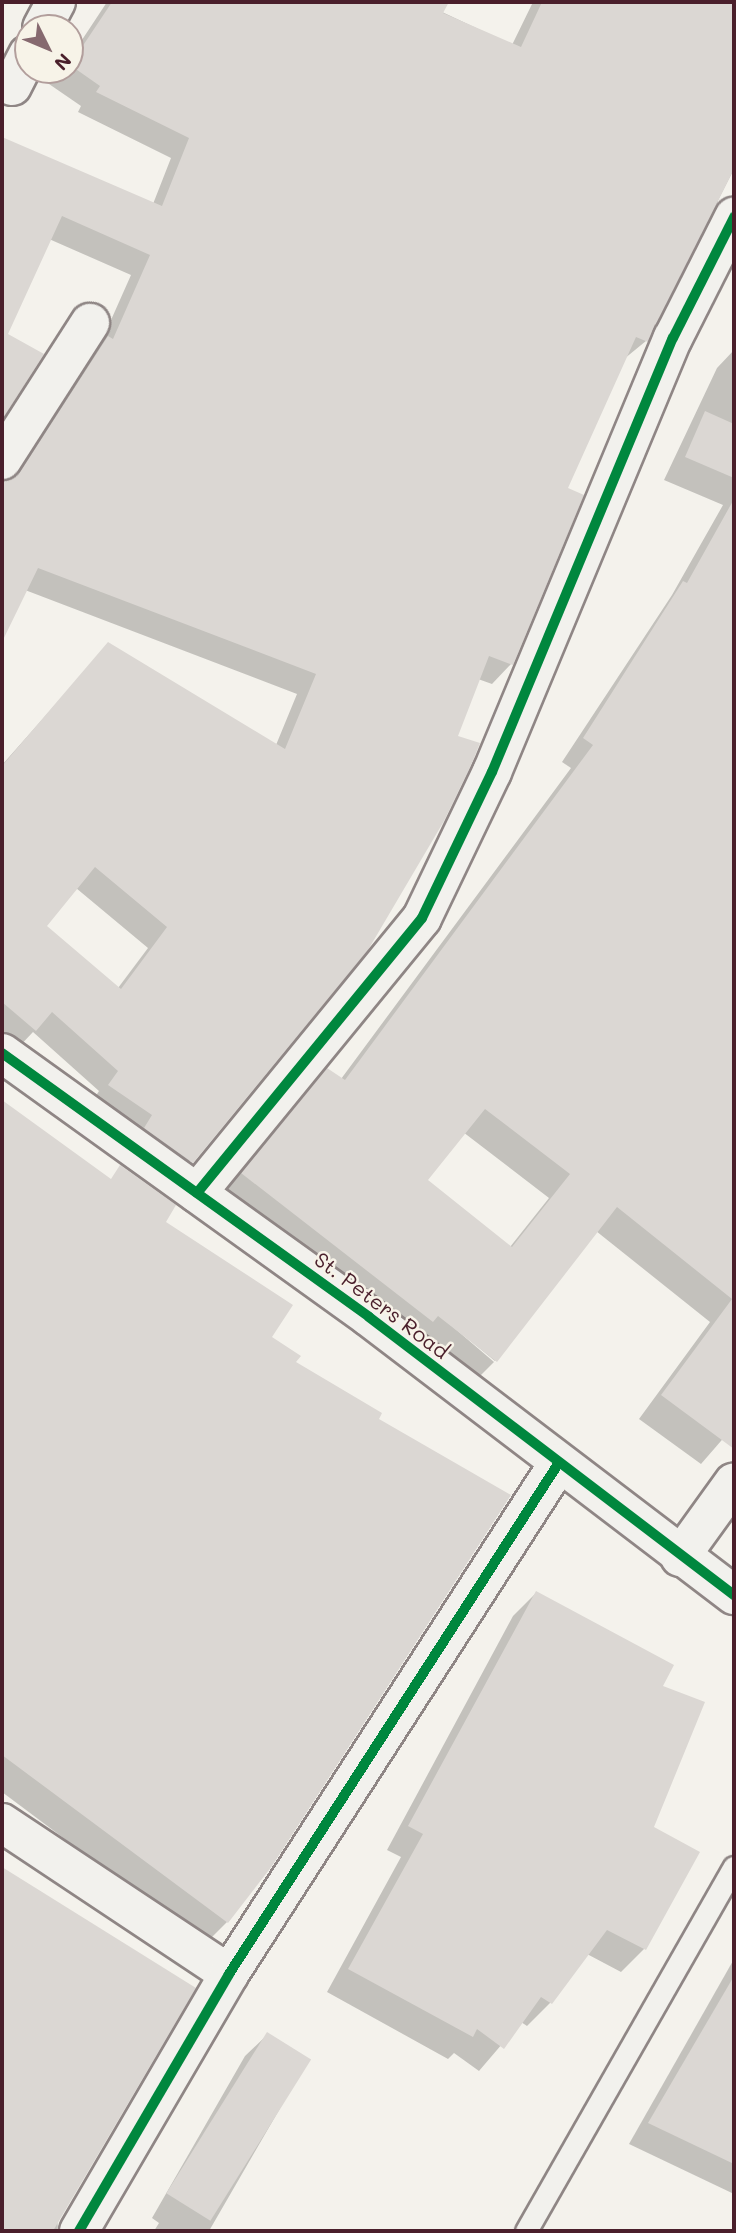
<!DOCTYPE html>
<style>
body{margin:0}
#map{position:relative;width:736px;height:2233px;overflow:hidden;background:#f4f2ec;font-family:Mali,sans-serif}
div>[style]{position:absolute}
.shadow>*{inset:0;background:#0003}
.building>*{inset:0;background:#dbd7d3;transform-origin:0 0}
.roads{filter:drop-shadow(2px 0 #8f8685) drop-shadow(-2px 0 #8f8685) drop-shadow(0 2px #8f8685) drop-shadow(0 -2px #8f8685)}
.service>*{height:21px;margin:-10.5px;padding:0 10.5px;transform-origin:10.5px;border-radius:10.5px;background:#f2f1ed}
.minor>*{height:38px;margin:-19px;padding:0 19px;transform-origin:19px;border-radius:19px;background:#f2f1ed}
.cycleway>*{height:10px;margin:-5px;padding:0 5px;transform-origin:5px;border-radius:5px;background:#00873e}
span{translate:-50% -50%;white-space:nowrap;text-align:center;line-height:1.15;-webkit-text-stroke:5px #f7f3e8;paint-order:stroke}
.street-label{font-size:21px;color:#4a1f2b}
.frame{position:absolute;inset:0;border:4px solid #4a1f2b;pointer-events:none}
.north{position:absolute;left:14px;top:14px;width:70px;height:70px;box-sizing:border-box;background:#f7f3e8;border:2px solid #b29e9c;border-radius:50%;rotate:133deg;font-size:19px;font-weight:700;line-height:28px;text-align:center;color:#4a1f2b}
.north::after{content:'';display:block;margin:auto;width:24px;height:32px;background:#86696f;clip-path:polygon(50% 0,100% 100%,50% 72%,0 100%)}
</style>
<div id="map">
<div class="shadow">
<i style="clip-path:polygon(evenodd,107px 2px,421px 2px,512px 45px,533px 2px,734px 2px,734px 169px,646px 341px,624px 359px,566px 489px,511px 664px,492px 684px,478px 679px,366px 949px,172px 1182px,90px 1105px,99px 1091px,33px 1032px,16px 1050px,2px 1038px,2px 765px,109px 644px,276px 745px,297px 694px,25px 590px,2px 627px,2px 484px,11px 479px,99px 347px,131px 275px,49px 239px,6px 334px,42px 354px,2px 417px,2px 138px,153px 204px,171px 158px,78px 112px,81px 106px,49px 84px,60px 70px,70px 70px,70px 58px,107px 2px,76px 888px,148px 948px,118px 988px,45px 926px,76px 888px)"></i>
<i style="clip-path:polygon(evenodd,734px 350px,734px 1426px,701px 1464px,639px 1419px,710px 1322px,596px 1231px,495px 1361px,432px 1309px,494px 1362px,473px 1383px,220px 1197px,328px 1070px,341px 1079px,571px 768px,562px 762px,672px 595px,723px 505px,664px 480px,717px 368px,734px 350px,463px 1132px,549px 1198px,510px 1247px,425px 1180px,463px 1132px)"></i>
<i style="clip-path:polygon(2px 1104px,163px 1222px,294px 1363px,227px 1922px,205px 1944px,2px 1792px)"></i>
<i style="clip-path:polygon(536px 1593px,660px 1687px,652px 1828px,698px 1853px,644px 1949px,621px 1972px,587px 1954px,550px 2003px,527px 2026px,521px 2022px,479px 2071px,454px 2053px,448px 2059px,327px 1992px,401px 1857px,387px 1850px,513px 1616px)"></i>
<i style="clip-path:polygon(2px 1869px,41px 1892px,58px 2231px,2px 2231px)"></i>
<i style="clip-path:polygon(734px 1959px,734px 2194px,629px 2144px)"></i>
<i style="clip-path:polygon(267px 2035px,308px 2060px,209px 2231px,154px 2231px,159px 2223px,152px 2218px,245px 2056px)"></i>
</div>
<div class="building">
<i style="clip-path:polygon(evenodd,112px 2px,449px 2px,443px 13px,521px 47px,542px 2px,734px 2px,734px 169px,648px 342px,636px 337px,568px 488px,584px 495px,513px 665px,489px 656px,458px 736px,480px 743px,472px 763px,444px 821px,368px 950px,193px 1163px,144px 1128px,152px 1115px,108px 1085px,118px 1071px,52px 1012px,36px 1031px,2px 1002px,2px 766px,108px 642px,285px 749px,316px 674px,38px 568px,2px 642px,2px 482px,20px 472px,108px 336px,113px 339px,150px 255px,62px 216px,8px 334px,44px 354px,2px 420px,2px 137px,162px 206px,189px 138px,96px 92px,100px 86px,70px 65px,112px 2px,95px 867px,167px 927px,121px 989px,47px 926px,95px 867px)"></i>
<i style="clip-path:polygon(705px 411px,734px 424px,734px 478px,685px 457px)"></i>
<i style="clip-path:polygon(evenodd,734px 499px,734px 1449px,661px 1395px,732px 1299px,617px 1207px,497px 1362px,438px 1316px,433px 1322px,241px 1173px,327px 1068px,345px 1080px,593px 745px,583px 738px,683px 581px,687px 583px,734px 499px,485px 1109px,570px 1174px,512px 1247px,428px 1180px,485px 1109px)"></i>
<i style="clip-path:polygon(2px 1100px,111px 1179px,120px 1165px,176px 1205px,166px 1222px,293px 1305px,272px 1337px,301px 1356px,296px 1362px,382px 1413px,379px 1419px,511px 1495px,272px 1866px,228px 1923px,2px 1755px)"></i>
<i style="clip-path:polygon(536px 1591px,674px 1665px,663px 1686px,705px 1702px,654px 1827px,700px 1852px,646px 1950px,607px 1930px,552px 2004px,541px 1997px,504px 2049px,477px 2029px,473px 2037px,348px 1969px,423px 1834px,408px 1826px)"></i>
<i style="clip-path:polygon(2px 1867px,196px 1988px,53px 2231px,2px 2231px)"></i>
<i style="clip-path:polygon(734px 1976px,734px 2164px,648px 2123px)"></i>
<i style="left:267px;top:2032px;width:52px;height:190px;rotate:32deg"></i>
</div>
<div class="roads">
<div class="service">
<i style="left:526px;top:2231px;width:419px;rotate:-60.3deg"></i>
</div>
<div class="minor">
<i style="left:42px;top:28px;width:30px;rotate:-62deg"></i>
<i style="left:12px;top:86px;width:35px;rotate:-63deg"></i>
<i style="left:2px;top:460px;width:163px;rotate:-57.3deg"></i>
<i style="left:2px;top:1053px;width:452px;rotate:35.7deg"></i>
<i style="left:369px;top:1317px;width:459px;rotate:37.3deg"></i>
<i style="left:197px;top:1193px;width:355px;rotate:-50.7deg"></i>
<i style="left:422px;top:918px;width:162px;rotate:-64.4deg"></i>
<i style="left:492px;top:772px;width:470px;rotate:-67.4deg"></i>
<i style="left:673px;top:338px;width:136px;rotate:-63.2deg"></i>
<i style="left:680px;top:1557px;width:92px;rotate:-54.2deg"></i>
<i style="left:2px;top:1823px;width:273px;rotate:33.6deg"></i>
<i style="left:79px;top:2231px;width:298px;rotate:-59.7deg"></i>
<i style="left:229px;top:1974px;width:607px;rotate:-57.17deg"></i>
</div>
</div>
<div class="cycleway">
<i style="left:2px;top:1053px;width:452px;rotate:35.7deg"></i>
<i style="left:369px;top:1317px;width:459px;rotate:37.3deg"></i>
<i style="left:197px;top:1193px;width:355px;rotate:-50.7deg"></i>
<i style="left:422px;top:918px;width:162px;rotate:-64.4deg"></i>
<i style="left:492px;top:772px;width:470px;rotate:-67.4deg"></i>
<i style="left:673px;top:338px;width:136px;rotate:-63.2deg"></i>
<i style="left:79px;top:2231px;width:298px;rotate:-59.7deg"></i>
<i style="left:229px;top:1974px;width:607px;rotate:-57.17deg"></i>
</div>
<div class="street-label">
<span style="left:382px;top:1305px;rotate:37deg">St. Peters Road</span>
</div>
<div class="frame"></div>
<div class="north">N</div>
</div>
